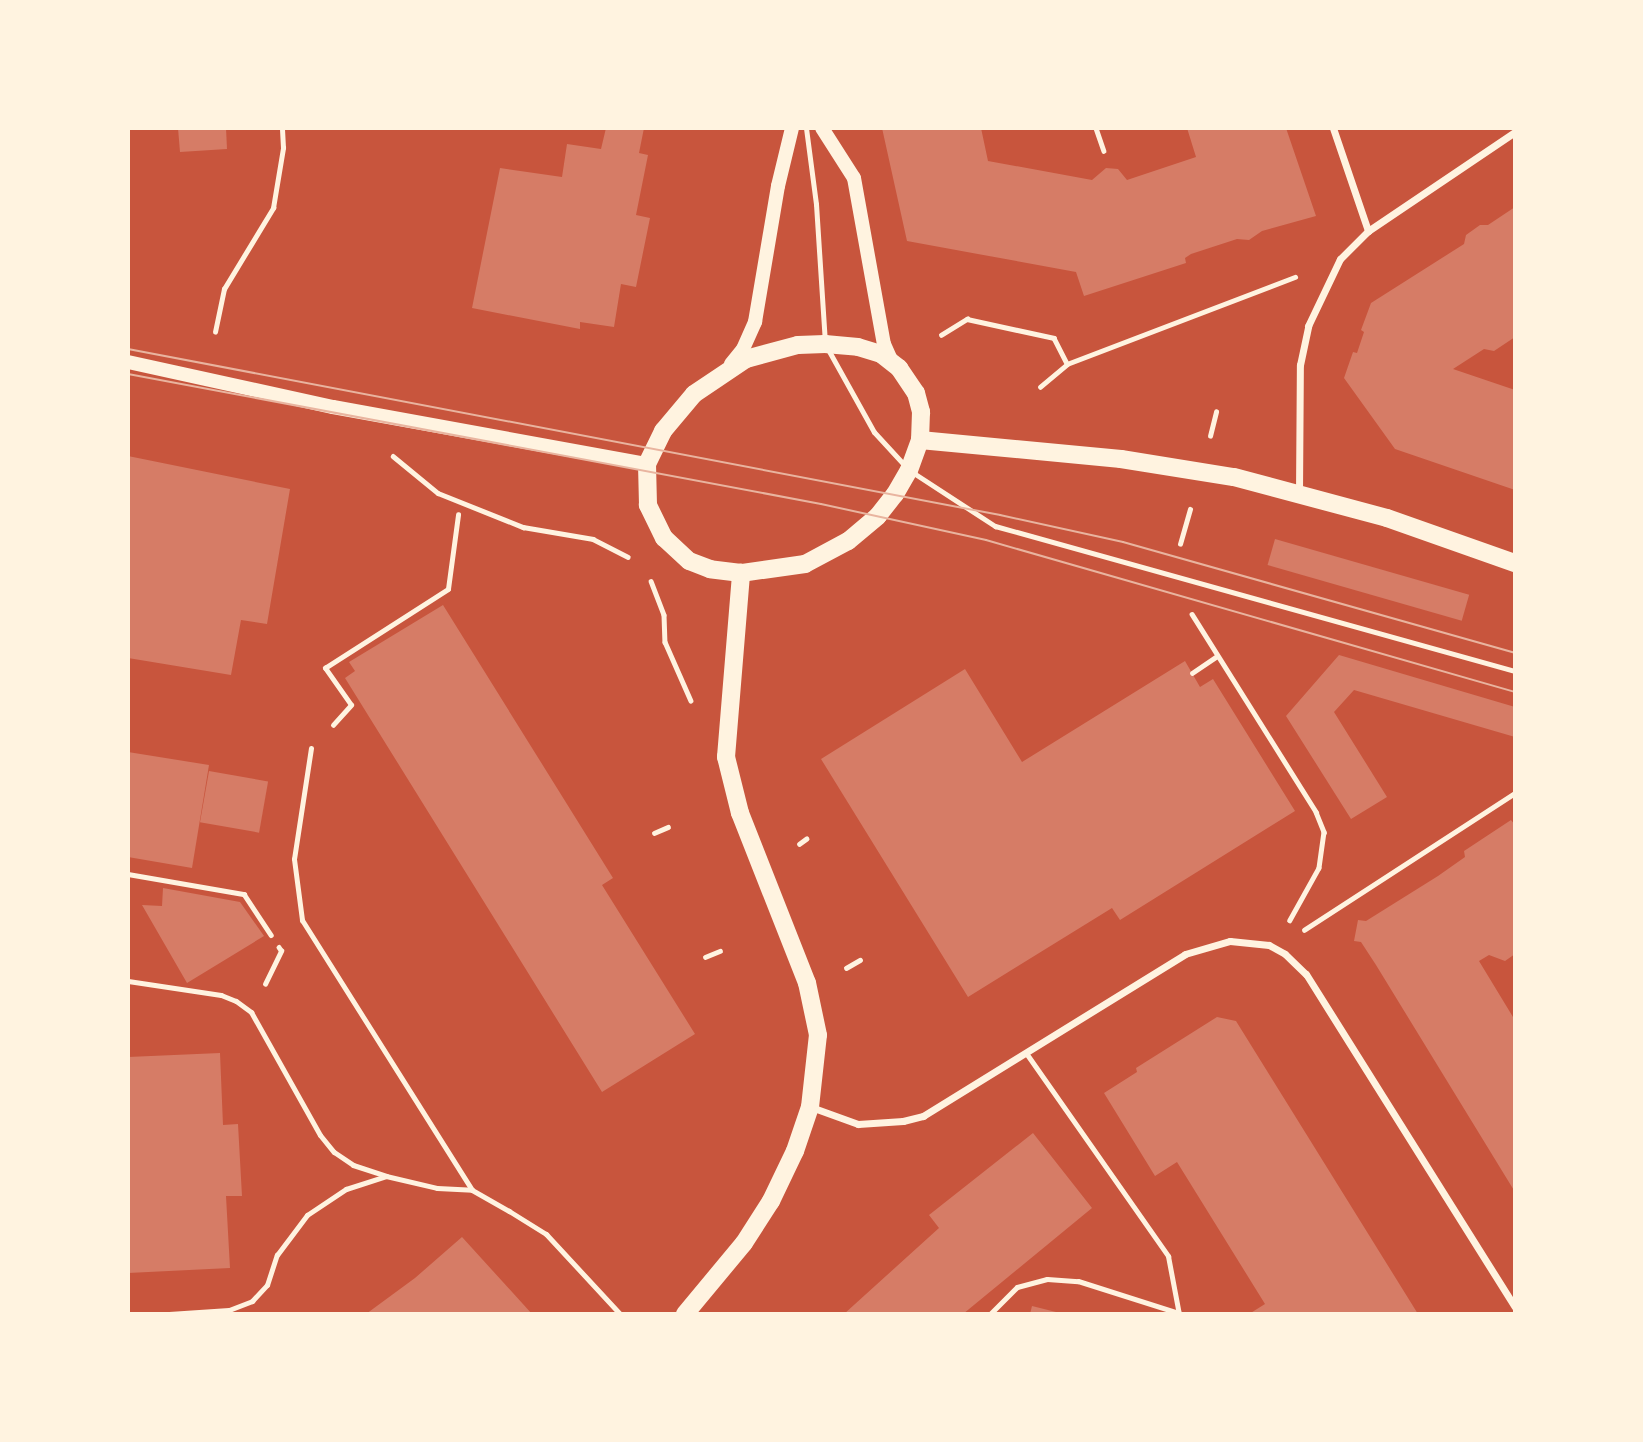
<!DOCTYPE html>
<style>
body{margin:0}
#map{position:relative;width:1643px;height:1442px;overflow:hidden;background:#c8553d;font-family:"Open Sans",sans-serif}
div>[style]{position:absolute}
.building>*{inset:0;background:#d67c66;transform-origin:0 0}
.path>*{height:4.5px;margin:-2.25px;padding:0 2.25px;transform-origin:2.25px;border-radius:2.25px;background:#fff3e0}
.service>*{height:5px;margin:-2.5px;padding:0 2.5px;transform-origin:2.5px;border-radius:2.5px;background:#fff3e0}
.minor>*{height:7px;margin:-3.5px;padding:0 3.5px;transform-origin:3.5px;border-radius:3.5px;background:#fff3e0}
.secondary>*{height:14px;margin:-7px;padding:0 7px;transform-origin:7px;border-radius:7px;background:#fff3e0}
.primary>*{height:18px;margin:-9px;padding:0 9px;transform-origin:9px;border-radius:9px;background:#fff3e0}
.tram>*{height:2px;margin:-1px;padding:0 1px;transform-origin:1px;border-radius:1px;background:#e9b49f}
span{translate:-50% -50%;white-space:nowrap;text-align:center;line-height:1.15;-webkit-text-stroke:5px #fff3e0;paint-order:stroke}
.frame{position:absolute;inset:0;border:130px solid #fff3e0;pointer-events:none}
</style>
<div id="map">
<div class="building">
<i style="clip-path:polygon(178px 128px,226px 128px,227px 149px,180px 152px)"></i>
<i style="clip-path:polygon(606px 128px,644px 128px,639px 153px,648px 155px,636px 215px,650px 218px,636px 287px,621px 284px,614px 327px,580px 322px,580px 329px,472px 308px,500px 168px,562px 177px,567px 144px,601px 149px)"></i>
<i style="clip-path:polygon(882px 128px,981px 128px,988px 161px,1092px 180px,1106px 168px,1118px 169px,1127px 180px,1196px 157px,1187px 128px,1286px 128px,1316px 216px,1262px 231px,1249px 240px,1237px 239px,1191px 254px,1185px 258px,1186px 263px,1084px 296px,1076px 272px,907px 241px)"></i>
<i style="clip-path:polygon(1515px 207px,1515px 337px,1494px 351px,1484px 349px,1453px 369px,1515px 390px,1515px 490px,1395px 449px,1344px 378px,1353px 352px,1357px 353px,1364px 332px,1361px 330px,1371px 303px,1464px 244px,1466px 235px,1480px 225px,1488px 225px)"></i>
<i style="clip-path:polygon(128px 456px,290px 489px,267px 624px,241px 620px,231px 675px,128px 658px)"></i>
<i style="left:1275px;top:539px;width:202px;height:27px;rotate:16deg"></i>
<i style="clip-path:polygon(443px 605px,613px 878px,602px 885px,695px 1034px,602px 1092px,345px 678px,355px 671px,349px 662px)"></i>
<i style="clip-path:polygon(1339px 655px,1515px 707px,1515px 737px,1354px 690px,1334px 712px,1387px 797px,1351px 819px,1286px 716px)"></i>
<i style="clip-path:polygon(1185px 661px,1200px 687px,1213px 679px,1295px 811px,1120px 920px,1112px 908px,968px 997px,821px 759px,965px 669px,1022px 762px)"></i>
<i style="clip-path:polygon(128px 752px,209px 765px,192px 868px,128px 857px)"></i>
<i style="left:209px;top:771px;width:60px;height:52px;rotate:10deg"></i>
<i style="clip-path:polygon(1511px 820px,1515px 825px,1515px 954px,1505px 961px,1489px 955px,1479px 961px,1513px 1017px,1515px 1016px,1515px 1192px,1376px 965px,1361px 942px,1354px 941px,1358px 920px,1366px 921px,1438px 876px,1465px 857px,1464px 851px)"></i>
<i style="clip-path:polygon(163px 888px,240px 902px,264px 936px,187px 983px,142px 905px,162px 906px)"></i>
<i style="clip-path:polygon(1217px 1017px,1236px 1021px,1418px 1314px,1249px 1314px,1265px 1304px,1177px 1162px,1155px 1176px,1104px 1093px,1137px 1072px,1136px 1068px)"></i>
<i style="clip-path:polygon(220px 1053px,223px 1125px,238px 1124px,242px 1196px,226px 1196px,230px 1268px,128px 1273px,128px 1057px)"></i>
<i style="clip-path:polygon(1033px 1133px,1092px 1208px,963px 1314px,844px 1314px,939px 1228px,929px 1215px)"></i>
<i style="clip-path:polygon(462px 1237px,532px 1314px,366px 1314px,415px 1278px)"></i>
<i style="clip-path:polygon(1032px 1306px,1060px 1313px,1060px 1314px,1030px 1314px)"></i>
</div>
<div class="path">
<i style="left:1096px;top:128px;width:24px;rotate:71deg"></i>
<i style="left:215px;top:332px;width:44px;rotate:-78.2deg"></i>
<i style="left:224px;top:289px;width:95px;rotate:-58.8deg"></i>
<i style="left:273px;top:208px;width:61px;rotate:-80.5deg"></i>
<i style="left:283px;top:148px;width:20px;rotate:-93deg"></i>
<i style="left:941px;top:335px;width:31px;rotate:-32deg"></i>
<i style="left:967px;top:319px;width:89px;rotate:12.3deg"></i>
<i style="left:1054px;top:338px;width:29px;rotate:63deg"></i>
<i style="left:1040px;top:387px;width:35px;rotate:-40deg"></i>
<i style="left:1067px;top:364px;width:244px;rotate:-20.9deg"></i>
<i style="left:1210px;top:436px;width:25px;rotate:-76deg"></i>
<i style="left:393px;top:456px;width:58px;rotate:39.4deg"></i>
<i style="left:438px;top:493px;width:92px;rotate:21.8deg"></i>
<i style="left:523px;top:527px;width:71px;rotate:9.7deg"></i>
<i style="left:593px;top:539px;width:39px;rotate:27deg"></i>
<i style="left:1180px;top:544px;width:36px;rotate:-74deg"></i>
<i style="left:651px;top:581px;width:36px;rotate:69deg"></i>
<i style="left:664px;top:615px;width:27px;rotate:88deg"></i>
<i style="left:665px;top:642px;width:64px;rotate:66.2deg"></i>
<i style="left:1192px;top:614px;width:234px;rotate:57.9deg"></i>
<i style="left:1316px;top:812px;width:22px;rotate:68deg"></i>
<i style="left:1324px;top:832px;width:36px;rotate:98deg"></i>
<i style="left:1319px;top:868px;width:60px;rotate:119.1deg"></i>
<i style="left:1192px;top:673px;width:30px;rotate:-34deg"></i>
<i style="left:333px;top:725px;width:27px;rotate:-48deg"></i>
<i style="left:351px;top:705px;width:45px;rotate:-125.1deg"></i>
<i style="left:325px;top:668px;width:146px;rotate:-32.7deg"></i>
<i style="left:448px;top:589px;width:75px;rotate:-82.3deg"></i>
<i style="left:654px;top:833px;width:15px;rotate:-23deg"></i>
<i style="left:799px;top:844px;width:9px;rotate:-36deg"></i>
<i style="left:128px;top:874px;width:118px;rotate:9.8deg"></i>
<i style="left:244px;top:894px;width:49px;rotate:56.6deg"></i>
<i style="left:1304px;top:930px;width:252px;rotate:-33deg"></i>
<i style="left:705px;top:957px;width:16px;rotate:-22deg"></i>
<i style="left:846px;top:968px;width:16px;rotate:-30deg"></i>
<i style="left:265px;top:984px;width:37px;rotate:-64deg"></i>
<i style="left:281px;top:951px;width:4px;rotate:-124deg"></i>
</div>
<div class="service">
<i style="left:806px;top:128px;width:77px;rotate:82.5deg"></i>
<i style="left:816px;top:204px;width:140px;rotate:86.3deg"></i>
<i style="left:825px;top:344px;width:101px;rotate:60.9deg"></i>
<i style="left:874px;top:432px;width:52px;rotate:47.4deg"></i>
<i style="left:909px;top:470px;width:103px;rotate:33.1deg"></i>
<i style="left:995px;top:526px;width:540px;rotate:15.58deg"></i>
<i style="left:311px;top:748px;width:112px;rotate:98.7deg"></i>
<i style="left:294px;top:859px;width:62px;rotate:82.5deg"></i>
<i style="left:302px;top:920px;width:319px;rotate:57.8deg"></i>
<i style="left:128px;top:981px;width:94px;rotate:8.6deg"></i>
<i style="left:221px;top:995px;width:16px;rotate:22deg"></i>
<i style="left:236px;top:1001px;width:19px;rotate:36deg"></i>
<i style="left:251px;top:1012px;width:141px;rotate:60.7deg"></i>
<i style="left:320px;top:1135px;width:22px;rotate:51deg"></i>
<i style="left:334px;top:1152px;width:23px;rotate:34deg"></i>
<i style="left:353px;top:1165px;width:35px;rotate:18deg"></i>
<i style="left:386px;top:1176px;width:52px;rotate:13.2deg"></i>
<i style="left:437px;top:1188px;width:35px;rotate:3deg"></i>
<i style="left:472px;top:1190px;width:43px;rotate:29.6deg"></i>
<i style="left:509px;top:1211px;width:44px;rotate:31.9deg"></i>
<i style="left:546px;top:1234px;width:109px;rotate:47.2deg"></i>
<i style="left:1026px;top:1053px;width:248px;rotate:55deg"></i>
<i style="left:1168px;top:1256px;width:59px;rotate:79.3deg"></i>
<i style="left:169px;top:1314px;width:60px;rotate:-3.8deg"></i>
<i style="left:229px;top:1310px;width:25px;rotate:-21deg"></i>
<i style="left:252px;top:1301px;width:22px;rotate:-47deg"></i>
<i style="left:267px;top:1285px;width:32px;rotate:-72deg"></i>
<i style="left:277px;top:1255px;width:50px;rotate:-53.1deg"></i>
<i style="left:307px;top:1215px;width:47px;rotate:-33.7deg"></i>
<i style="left:346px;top:1189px;width:42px;rotate:-18deg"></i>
<i style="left:990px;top:1314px;width:38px;rotate:-45deg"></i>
<i style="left:1017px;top:1287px;width:31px;rotate:-15deg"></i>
<i style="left:1047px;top:1279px;width:31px;rotate:4deg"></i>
<i style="left:1078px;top:1281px;width:106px;rotate:17.6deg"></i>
</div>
<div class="minor">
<i style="left:1333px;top:128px;width:109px;rotate:71.2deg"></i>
<i style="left:1299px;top:493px;width:128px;rotate:-89.6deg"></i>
<i style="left:1300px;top:365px;width:40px;rotate:-78deg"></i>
<i style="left:1308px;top:326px;width:74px;rotate:-64.5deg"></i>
<i style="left:1340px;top:259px;width:40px;rotate:-45deg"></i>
<i style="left:1368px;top:231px;width:177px;rotate:-34deg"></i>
<i style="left:811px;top:1107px;width:50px;rotate:19.9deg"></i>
<i style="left:858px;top:1124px;width:45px;rotate:-3.8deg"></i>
<i style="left:903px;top:1121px;width:21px;rotate:-14deg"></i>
<i style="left:923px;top:1116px;width:308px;rotate:-31.7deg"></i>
<i style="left:1185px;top:954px;width:47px;rotate:-16.1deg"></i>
<i style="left:1230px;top:941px;width:39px;rotate:6deg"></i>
<i style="left:1269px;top:945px;width:18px;rotate:29deg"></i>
<i style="left:1285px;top:954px;width:29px;rotate:44deg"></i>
<i style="left:1306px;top:974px;width:393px;rotate:57.9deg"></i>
</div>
<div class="secondary">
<i style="left:822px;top:128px;width:59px;rotate:57.4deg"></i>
<i style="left:854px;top:178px;width:169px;rotate:79.8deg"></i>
<i style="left:884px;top:344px;width:20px;rotate:66deg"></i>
<i style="left:128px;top:362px;width:210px;rotate:12.4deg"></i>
<i style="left:333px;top:407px;width:319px;rotate:10.3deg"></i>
<i style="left:731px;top:364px;width:19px;rotate:-51deg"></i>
<i style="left:743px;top:349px;width:30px;rotate:-66deg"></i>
<i style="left:755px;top:322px;width:138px;rotate:-80.4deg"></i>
<i style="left:778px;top:186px;width:60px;rotate:-76.4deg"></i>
</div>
<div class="primary">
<i style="left:825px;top:344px;width:33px;rotate:5deg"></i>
<i style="left:858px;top:347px;width:24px;rotate:17deg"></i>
<i style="left:881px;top:354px;width:23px;rotate:38deg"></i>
<i style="left:899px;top:368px;width:30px;rotate:56deg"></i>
<i style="left:916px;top:393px;width:20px;rotate:75deg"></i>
<i style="left:921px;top:412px;width:28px;rotate:92deg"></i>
<i style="left:920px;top:440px;width:32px;rotate:110deg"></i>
<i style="left:909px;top:470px;width:28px;rotate:120deg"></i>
<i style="left:895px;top:494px;width:28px;rotate:128deg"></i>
<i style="left:878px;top:516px;width:39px;rotate:140deg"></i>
<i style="left:848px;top:541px;width:49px;rotate:151.9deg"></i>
<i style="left:805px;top:564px;width:65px;rotate:172deg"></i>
<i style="left:741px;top:573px;width:31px;rotate:-173deg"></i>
<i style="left:710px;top:569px;width:22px;rotate:-159deg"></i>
<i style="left:689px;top:561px;width:34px;rotate:-137deg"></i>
<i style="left:664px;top:538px;width:37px;rotate:-116deg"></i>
<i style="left:648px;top:505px;width:41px;rotate:-91.4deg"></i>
<i style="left:647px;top:464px;width:37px;rotate:-64deg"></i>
<i style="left:663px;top:431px;width:48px;rotate:-50deg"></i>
<i style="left:694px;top:394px;width:63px;rotate:-33.9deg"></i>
<i style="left:746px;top:359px;width:54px;rotate:-15.1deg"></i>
<i style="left:798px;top:345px;width:27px;rotate:-2deg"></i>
<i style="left:920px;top:440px;width:202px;rotate:5.4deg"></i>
<i style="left:1121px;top:459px;width:114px;rotate:9.1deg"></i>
<i style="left:1234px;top:477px;width:158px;rotate:15deg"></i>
<i style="left:1387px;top:518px;width:136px;rotate:19.4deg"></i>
<i style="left:685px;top:1314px;width:92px;rotate:-50.3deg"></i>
<i style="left:744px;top:1243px;width:50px;rotate:-57.3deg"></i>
<i style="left:771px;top:1201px;width:55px;rotate:-64.4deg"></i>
<i style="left:795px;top:1151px;width:46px;rotate:-71.2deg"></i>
<i style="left:810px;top:1107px;width:72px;rotate:-83.7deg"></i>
<i style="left:818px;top:1035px;width:53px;rotate:-101.9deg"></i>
<i style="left:807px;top:983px;width:183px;rotate:-111.5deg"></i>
<i style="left:740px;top:813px;width:58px;rotate:-104deg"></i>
<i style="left:726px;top:757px;width:185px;rotate:-85.3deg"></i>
</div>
<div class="tram">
<i style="left:128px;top:349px;width:888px;rotate:10.78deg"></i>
<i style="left:1000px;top:515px;width:126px;rotate:12.4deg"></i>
<i style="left:1123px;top:542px;width:407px;rotate:15.8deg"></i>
<i style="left:128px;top:374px;width:705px;rotate:10.62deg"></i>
<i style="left:821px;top:504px;width:169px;rotate:12.3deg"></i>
<i style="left:986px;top:540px;width:550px;rotate:16.03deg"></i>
</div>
<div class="frame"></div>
</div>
